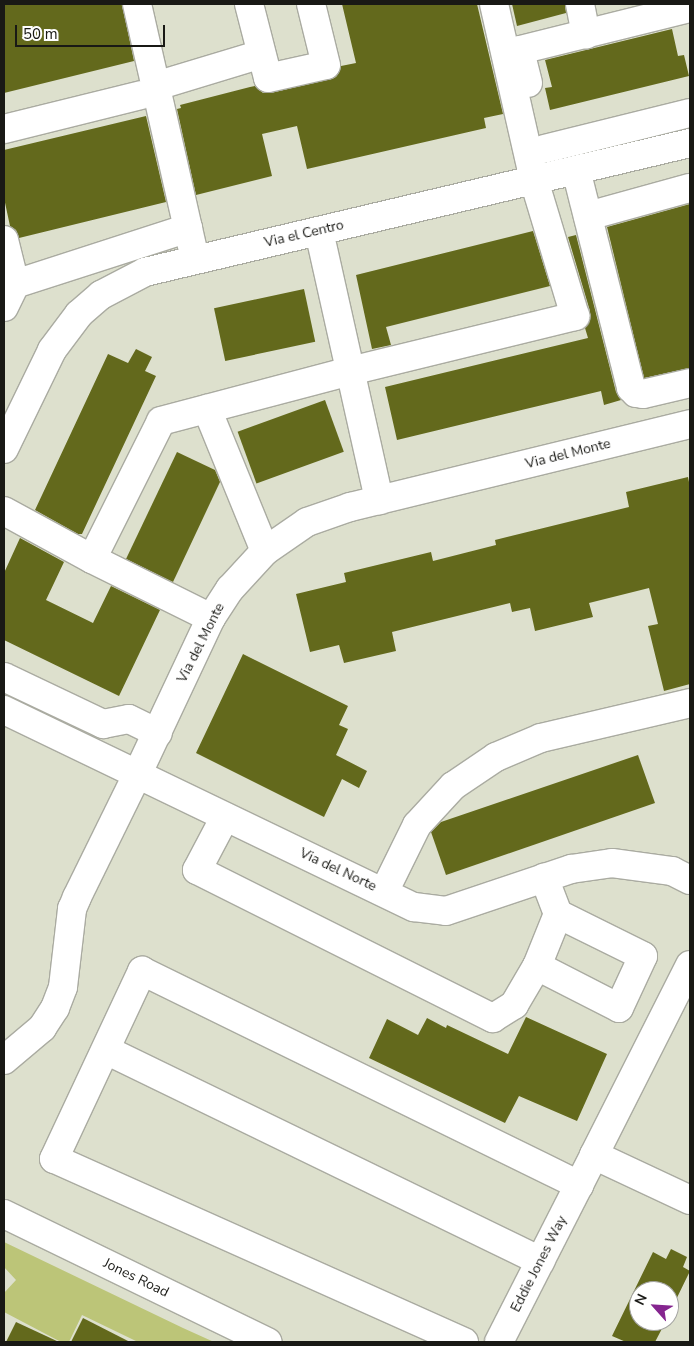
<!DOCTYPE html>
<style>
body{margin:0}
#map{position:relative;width:694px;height:1346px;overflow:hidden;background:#e8eadf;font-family:"Nunito Sans",sans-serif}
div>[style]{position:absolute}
.built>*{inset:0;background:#dde0cd}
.green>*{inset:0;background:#bcc578}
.building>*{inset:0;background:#63691c;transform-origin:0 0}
.roads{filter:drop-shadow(1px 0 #aaaba1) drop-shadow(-1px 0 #aaaba1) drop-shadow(0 1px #aaaba1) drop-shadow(0 -1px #aaaba1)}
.minor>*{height:28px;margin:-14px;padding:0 14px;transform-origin:14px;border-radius:14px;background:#fff}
span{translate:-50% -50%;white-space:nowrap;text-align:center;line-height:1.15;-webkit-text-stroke:5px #fff;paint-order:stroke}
.street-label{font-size:14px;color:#191915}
.frame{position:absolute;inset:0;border:5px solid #191915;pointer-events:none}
.north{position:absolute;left:629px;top:1281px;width:50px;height:50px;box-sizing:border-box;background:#fff;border:1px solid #a3a3a1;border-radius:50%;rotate:296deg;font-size:14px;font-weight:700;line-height:20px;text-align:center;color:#191915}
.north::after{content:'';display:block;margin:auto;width:18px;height:22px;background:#85258f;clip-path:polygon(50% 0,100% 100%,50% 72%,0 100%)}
.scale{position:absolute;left:15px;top:25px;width:150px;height:22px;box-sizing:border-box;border:2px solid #191915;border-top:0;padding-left:6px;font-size:15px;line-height:18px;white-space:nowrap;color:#191915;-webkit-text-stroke:4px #fff;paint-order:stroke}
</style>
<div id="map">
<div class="built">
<i style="clip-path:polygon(evenodd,4px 4px,690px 4px,690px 1342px,4px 1342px,4px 4px,639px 1291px,669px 1291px,669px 1321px,639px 1321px,639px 1291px)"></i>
</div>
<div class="green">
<i style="clip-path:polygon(4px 1242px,183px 1328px,214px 1342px,138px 1342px,82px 1315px,69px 1342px,61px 1342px,4px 1312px,4px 1293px,16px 1280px,4px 1267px)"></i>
</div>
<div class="building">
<i style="clip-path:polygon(4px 4px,122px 4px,134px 61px,4px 93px)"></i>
<i style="clip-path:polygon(342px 4px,477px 4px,503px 114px,484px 118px,486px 128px,307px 169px,297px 126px,262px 134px,272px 176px,196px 195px,177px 109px,181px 108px,180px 105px,250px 87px,255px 86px,263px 93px,271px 93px,336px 77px,341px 66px,356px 63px)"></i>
<i style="clip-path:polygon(512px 4px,565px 4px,566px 13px,517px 26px)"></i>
<i style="clip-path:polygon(672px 29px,678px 56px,684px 55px,689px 76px,550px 110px,545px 88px,552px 87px,545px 60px)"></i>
<i style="clip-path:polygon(146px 116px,166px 202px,19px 238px,16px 230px,10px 226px,4px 198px,4px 150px)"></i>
<i style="clip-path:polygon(690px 204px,690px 368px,644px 378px,607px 227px)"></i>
<i style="clip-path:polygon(533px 231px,550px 286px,386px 327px,391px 345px,372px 349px,356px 275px)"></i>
<i style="clip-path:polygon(576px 235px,616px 392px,621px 400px,604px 405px,601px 391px,397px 440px,385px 387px,588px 338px,585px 328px,590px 320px,590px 311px,568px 237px)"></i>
<i style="left:304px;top:289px;width:54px;height:92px;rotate:78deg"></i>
<i style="clip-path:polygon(136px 349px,152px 357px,145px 371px,156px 376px,82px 534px,78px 534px,35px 510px,108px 354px,128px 363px)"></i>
<i style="left:325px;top:400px;width:55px;height:93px;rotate:70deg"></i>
<i style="clip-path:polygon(177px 452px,215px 470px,220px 482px,173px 582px,126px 559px)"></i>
<i style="clip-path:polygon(688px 477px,690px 487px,690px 684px,664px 691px,648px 626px,658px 624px,649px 588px,589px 603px,593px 617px,535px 631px,530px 608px,512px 612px,510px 603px,392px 632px,396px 651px,344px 663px,339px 645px,310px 652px,296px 594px,346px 582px,344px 573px,431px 552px,433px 561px,496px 545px,495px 540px,629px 507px,626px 492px)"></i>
<i style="clip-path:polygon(20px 538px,64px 562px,46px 600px,93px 623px,111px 586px,160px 610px,119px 696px,4px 640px,4px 573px)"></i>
<i style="clip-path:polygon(243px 654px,348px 706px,339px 725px,348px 729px,336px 755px,367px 771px,359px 788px,342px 779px,324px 817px,196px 753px)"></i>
<i style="clip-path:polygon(638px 755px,655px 803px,446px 875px,431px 832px,441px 822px)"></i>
<i style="clip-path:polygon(526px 1017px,607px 1054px,577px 1121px,519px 1096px,505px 1123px,369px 1058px,387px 1019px,418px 1035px,427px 1018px,446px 1028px,447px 1025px,508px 1054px)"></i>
<i style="clip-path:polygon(671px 1249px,687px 1257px,683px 1267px,690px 1271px,669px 1314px,669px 1291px,639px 1291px,639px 1321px,666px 1321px,655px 1342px,626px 1342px,612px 1336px,653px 1252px,666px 1259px)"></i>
<i style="clip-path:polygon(83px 1318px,130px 1342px,71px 1342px)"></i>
<i style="clip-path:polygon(16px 1322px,59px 1342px,6px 1342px)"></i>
</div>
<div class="roads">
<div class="minor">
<i style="left:137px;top:4px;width:262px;rotate:77.2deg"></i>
<i style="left:249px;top:4px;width:76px;rotate:75.6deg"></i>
<i style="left:268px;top:78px;width:59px;rotate:-12.6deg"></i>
<i style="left:326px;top:65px;width:63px;rotate:-103.8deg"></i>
<i style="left:580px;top:4px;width:31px;rotate:79deg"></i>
<i style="left:528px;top:83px;width:34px;rotate:-104deg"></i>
<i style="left:520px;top:50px;width:175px;rotate:-13.9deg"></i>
<i style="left:156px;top:86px;width:110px;rotate:-16.9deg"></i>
<i style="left:4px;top:129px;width:141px;rotate:-13.9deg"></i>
<i style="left:544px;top:149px;width:150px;rotate:-13.9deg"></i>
<i style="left:576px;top:170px;width:225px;rotate:75.8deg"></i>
<i style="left:631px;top:388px;width:7px;rotate:45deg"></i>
<i style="left:636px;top:393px;width:7px;rotate:8deg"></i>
<i style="left:643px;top:394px;width:48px;rotate:-13.2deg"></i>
<i style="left:588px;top:216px;width:106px;rotate:-15.4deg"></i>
<i style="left:319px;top:231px;width:276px;rotate:77.4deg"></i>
<i style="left:4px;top:240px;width:45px;rotate:76deg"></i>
<i style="left:15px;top:284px;width:182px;rotate:-17.9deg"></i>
<i style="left:4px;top:307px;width:25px;rotate:-64deg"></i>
<i style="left:207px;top:409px;width:153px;rotate:67.8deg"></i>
<i style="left:4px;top:449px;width:110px;rotate:-64.1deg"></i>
<i style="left:52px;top:350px;width:45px;rotate:-53.1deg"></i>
<i style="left:79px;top:314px;width:29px;rotate:-41deg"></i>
<i style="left:101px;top:295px;width:50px;rotate:-27.6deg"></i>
<i style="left:145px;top:272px;width:560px;rotate:-13.32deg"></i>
<i style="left:4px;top:511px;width:100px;rotate:28.6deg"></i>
<i style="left:211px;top:618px;width:133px;rotate:-153.6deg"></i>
<i style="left:92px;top:559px;width:154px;rotate:-63.4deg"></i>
<i style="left:161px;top:421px;width:196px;rotate:-14.8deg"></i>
<i style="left:350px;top:371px;width:232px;rotate:-13.7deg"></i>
<i style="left:575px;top:316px;width:142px;rotate:-106.8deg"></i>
<i style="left:534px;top:180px;width:180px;rotate:-102.8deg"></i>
<i style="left:4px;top:677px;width:110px;rotate:25.4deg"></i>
<i style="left:103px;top:724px;width:26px;rotate:-11deg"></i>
<i style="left:129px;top:719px;width:32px;rotate:26deg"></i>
<i style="left:4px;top:710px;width:455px;rotate:25.7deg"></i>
<i style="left:414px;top:907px;width:32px;rotate:7deg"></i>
<i style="left:446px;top:911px;width:132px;rotate:-18.6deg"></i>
<i style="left:571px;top:869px;width:41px;rotate:-8.3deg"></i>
<i style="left:612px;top:863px;width:61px;rotate:7.6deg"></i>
<i style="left:672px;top:871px;width:20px;rotate:27deg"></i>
<i style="left:225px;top:817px;width:60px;rotate:117.8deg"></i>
<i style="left:197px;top:870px;width:331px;rotate:26.6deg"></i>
<i style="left:493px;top:1018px;width:25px;rotate:-32deg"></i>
<i style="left:514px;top:1005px;width:45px;rotate:-59.5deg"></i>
<i style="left:537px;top:966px;width:56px;rotate:-68deg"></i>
<i style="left:558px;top:914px;width:39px;rotate:-111deg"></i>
<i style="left:384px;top:892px;width:75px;rotate:-63.8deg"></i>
<i style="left:417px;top:825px;width:53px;rotate:-47.3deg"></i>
<i style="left:453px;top:786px;width:52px;rotate:-34deg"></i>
<i style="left:496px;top:757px;width:49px;rotate:-22.9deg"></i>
<i style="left:541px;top:738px;width:153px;rotate:-13.2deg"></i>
<i style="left:690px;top:965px;width:213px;rotate:116.8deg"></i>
<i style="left:594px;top:1155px;width:106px;rotate:25.1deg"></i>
<i style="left:537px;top:966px;width:92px;rotate:27.1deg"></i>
<i style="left:619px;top:1008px;width:57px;rotate:-65.2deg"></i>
<i style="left:643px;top:956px;width:95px;rotate:-153.7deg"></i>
<i style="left:106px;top:1050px;width:483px;rotate:25.9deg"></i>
<i style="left:4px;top:1060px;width:50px;rotate:-40.1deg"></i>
<i style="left:42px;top:1028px;width:24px;rotate:-57deg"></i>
<i style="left:55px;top:1008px;width:22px;rotate:-69deg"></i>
<i style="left:63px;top:987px;width:79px;rotate:-83.4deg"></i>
<i style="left:72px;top:909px;width:13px;rotate:-67deg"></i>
<i style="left:77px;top:897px;width:136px;rotate:-63.8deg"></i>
<i style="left:137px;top:775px;width:174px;rotate:-64.8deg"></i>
<i style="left:211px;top:618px;width:35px;rotate:-57deg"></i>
<i style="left:230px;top:589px;width:52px;rotate:-47.4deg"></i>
<i style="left:265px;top:551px;width:51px;rotate:-34.6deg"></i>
<i style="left:307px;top:522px;width:46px;rotate:-19.2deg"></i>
<i style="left:350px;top:507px;width:350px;rotate:-13.7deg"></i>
<i style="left:4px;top:1214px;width:293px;rotate:25.9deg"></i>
<i style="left:464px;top:1342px;width:449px;rotate:-155.9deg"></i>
<i style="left:54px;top:1159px;width:208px;rotate:-64.9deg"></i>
<i style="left:142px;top:971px;width:487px;rotate:26.1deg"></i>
<i style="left:579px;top:1185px;width:34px;rotate:-63deg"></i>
<i style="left:499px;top:1342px;width:176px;rotate:-63deg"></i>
</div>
</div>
<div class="street-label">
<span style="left:304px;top:234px;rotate:-13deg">Via el Centro</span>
<span style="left:568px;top:454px;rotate:-14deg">Via del Monte</span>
<span style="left:201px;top:643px;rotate:-63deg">Via del Monte</span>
<span style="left:338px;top:870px;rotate:25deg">Via del Norte</span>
<span style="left:539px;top:1264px;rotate:-63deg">Eddie Jones Way</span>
<span style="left:136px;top:1278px;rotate:26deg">Jones Road</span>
</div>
<div class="frame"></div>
<div class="north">N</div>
<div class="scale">50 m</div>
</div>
